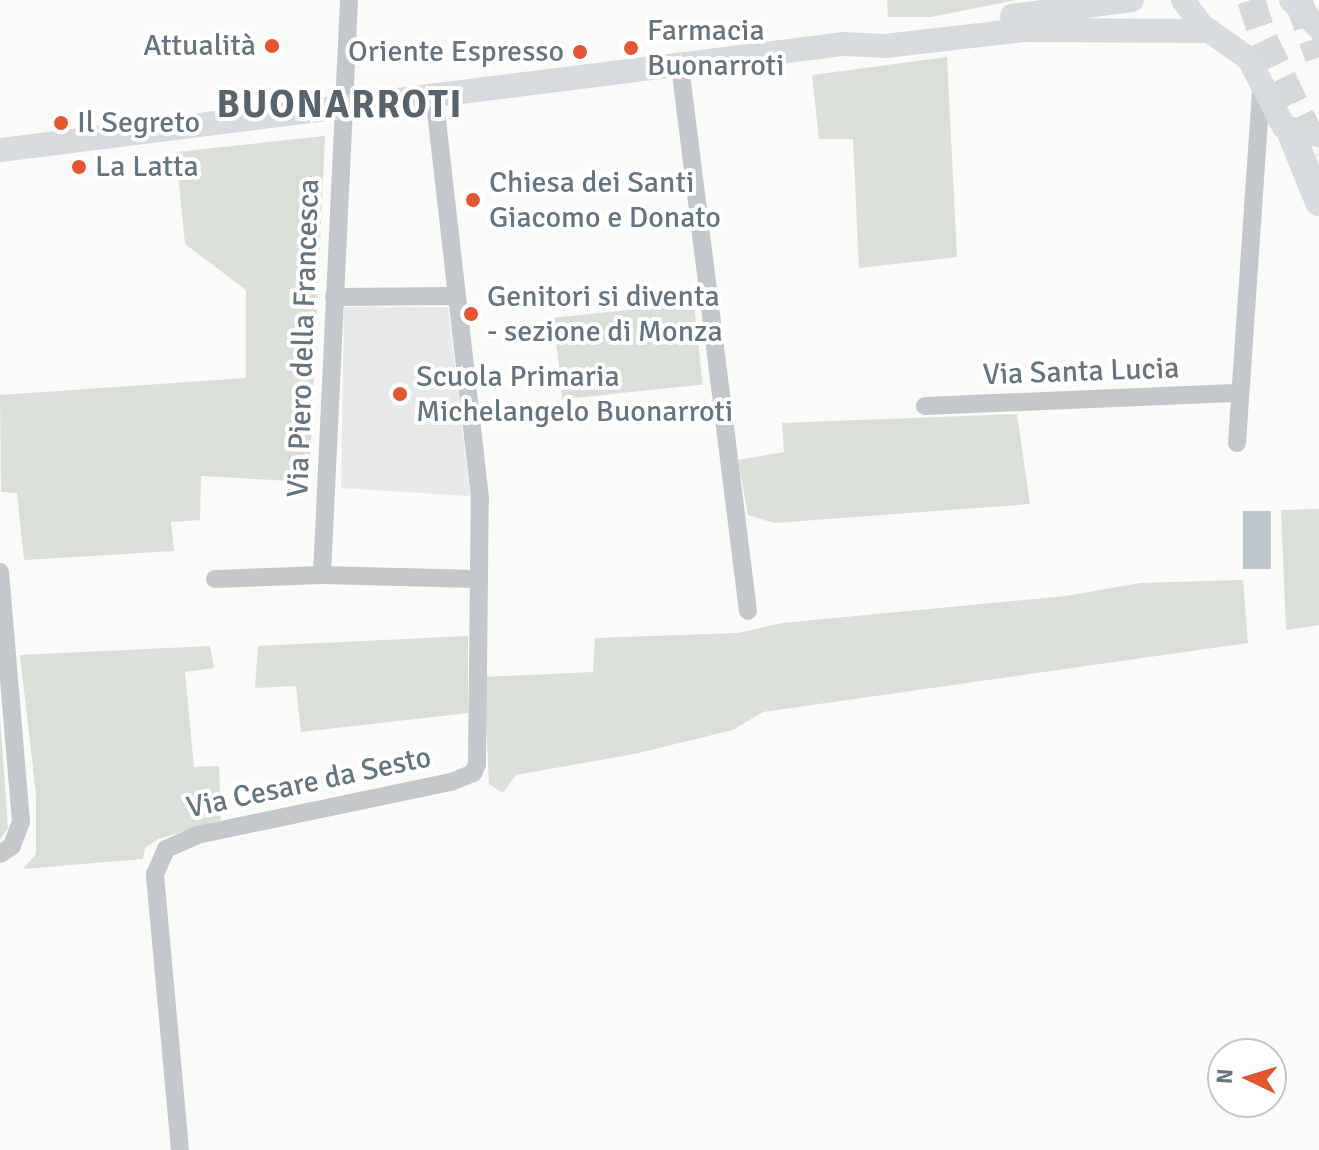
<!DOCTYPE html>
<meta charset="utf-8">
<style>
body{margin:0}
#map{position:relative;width:1319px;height:1150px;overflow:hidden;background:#fafaf8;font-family:Signika,sans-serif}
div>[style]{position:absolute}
.built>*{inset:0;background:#e8e9e9}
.green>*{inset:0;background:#dadfd7;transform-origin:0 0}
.water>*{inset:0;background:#bbc7cb;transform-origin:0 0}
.primary-tunnel>*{height:28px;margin-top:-14px;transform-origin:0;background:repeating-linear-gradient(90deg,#d5d9db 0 28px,transparent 0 42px)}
.street>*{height:18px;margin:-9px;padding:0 9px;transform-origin:9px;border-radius:9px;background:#c3c8cc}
.secondary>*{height:24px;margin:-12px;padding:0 12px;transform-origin:12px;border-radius:12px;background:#d6dbdf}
.primary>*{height:28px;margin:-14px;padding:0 14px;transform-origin:14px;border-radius:14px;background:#d6dbdf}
.dots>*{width:22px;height:22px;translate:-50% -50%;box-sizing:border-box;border:4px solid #fff;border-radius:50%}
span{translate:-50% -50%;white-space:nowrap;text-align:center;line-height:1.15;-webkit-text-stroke:8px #fff;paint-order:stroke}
.poi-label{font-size:30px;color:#657683}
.left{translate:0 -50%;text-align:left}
.right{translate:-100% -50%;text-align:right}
.street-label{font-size:30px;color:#657683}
.district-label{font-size:38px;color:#57646e;font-weight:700;letter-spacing:2px}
.north{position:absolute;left:1207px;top:1038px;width:80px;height:80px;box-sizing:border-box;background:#fff;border:2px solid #c1c8cd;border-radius:50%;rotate:274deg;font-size:22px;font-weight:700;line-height:32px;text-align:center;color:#657683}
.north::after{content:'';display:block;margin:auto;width:28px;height:36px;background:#e4572e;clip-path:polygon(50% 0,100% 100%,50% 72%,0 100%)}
</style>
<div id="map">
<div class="built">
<i style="clip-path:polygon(344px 307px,448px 307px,470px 496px,341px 488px)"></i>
</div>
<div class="green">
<i style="clip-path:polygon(887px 0,1016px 0,931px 17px,888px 17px)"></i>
<i style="clip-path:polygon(947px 57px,957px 257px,859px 268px,853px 139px,819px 139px,812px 75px)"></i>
<i style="clip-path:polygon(325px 136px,309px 482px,201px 476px,200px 520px,171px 522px,174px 551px,24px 560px,17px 493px,1px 492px,0 395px,246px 378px,246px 290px,185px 244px,176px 152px)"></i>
<i style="left:694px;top:303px;width:82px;height:141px;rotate:84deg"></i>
<i style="clip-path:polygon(1017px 414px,1030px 504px,774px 523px,748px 515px,738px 460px,784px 452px,782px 423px)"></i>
<i style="clip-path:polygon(1319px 509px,1319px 625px,1286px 630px,1281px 510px)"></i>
<i style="clip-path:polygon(1243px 580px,1248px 643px,763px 712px,733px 730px,634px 754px,516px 775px,503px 793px,489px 784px,484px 677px,593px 672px,595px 638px,738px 633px,782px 623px,1066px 596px,1140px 583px)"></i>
<i style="clip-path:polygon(468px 636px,468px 713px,301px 732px,296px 686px,255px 688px,258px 646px)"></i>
<i style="clip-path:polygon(210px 646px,214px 668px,185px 672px,194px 767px,219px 766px,221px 820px,158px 839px,145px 848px,143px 859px,23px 869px,36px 854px,36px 794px,20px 655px)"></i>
<i style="clip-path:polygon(0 717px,8px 828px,0 840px)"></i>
</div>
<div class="water">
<i style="left:1243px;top:511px;width:28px;height:58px"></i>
</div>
<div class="primary-tunnel">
<i style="left:1251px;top:0;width:42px;rotate:72deg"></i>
<i style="left:1264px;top:40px;width:127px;rotate:64.4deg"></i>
<i style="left:1298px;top:0;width:61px;rotate:69.8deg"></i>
</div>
<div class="street">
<i style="left:680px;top:66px;width:549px;rotate:82.89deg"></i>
<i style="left:334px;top:297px;width:120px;rotate:-0.5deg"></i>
<i style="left:925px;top:406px;width:315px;rotate:-2.4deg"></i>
<i style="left:1237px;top:443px;width:357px;rotate:-86.1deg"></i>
<i style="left:0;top:572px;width:251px;rotate:85.2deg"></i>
<i style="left:21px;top:822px;width:26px;rotate:111deg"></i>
<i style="left:12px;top:846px;width:14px;rotate:146deg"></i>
<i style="left:322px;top:575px;width:576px;rotate:-87.31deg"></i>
<i style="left:215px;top:579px;width:107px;rotate:-2.1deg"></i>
<i style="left:322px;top:575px;width:155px;rotate:1.5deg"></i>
<i style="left:180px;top:1150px;width:277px;rotate:-95.2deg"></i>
<i style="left:155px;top:874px;width:27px;rotate:-66deg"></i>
<i style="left:166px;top:849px;width:34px;rotate:-24deg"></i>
<i style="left:197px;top:835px;width:259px;rotate:-11.8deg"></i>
<i style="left:451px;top:782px;width:24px;rotate:-22deg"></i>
<i style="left:473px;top:773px;width:10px;rotate:-66deg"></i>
<i style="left:477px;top:764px;width:266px;rotate:-89.4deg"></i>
<i style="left:480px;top:498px;width:408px;rotate:-96.5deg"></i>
</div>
<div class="secondary">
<i style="left:1183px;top:0;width:31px;rotate:54deg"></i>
<i style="left:1201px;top:25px;width:59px;rotate:35.3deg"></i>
<i style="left:1249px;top:59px;width:76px;rotate:62.8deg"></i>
<i style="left:1284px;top:127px;width:36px;rotate:13deg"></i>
<i style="left:1291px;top:0;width:40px;rotate:45deg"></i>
<i style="left:1012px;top:16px;width:121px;rotate:-7.6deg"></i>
<i style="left:0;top:150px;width:851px;rotate:-7.16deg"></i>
<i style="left:844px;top:44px;width:41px;rotate:2.8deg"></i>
<i style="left:885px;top:46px;width:139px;rotate:-6.6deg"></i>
<i style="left:1023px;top:30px;width:187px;rotate:0.3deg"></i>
</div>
<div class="primary">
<i style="left:1290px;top:131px;width:77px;rotate:67.8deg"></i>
</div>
<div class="dots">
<i style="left:272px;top:46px;background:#e4572e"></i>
<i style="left:631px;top:48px;background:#e4572e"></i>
<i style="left:580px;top:52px;background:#e4572e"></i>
<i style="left:61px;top:123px;background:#e4572e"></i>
<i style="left:79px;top:167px;background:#e4572e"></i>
<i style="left:473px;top:200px;background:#e4572e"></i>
<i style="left:471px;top:314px;background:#e4572e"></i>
<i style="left:400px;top:394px;background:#e4572e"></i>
</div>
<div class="poi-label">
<span class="left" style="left:647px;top:48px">Farmacia<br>Buonarroti</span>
<span class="right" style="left:256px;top:46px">Attualità</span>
<span class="right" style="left:564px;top:52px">Oriente Espresso</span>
<span class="left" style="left:77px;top:123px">Il Segreto</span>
<span class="left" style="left:95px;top:167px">La Latta</span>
<span class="left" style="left:489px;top:200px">Chiesa dei Santi<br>Giacomo e Donato</span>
<span class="left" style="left:487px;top:314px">Genitori si diventa<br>- sezione di Monza</span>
<span class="left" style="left:416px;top:394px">Scuola Primaria<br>Michelangelo Buonarroti</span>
</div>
<div class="street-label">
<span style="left:304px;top:338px;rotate:-88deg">Via Piero della Francesca</span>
<span style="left:1081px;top:372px;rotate:-2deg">Via Santa Lucia</span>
<span style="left:309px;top:783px;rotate:-12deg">Via Cesare da Sesto</span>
</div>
<div class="district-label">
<span style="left:340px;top:105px">BUONARROTI</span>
</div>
<div class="north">N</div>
</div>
